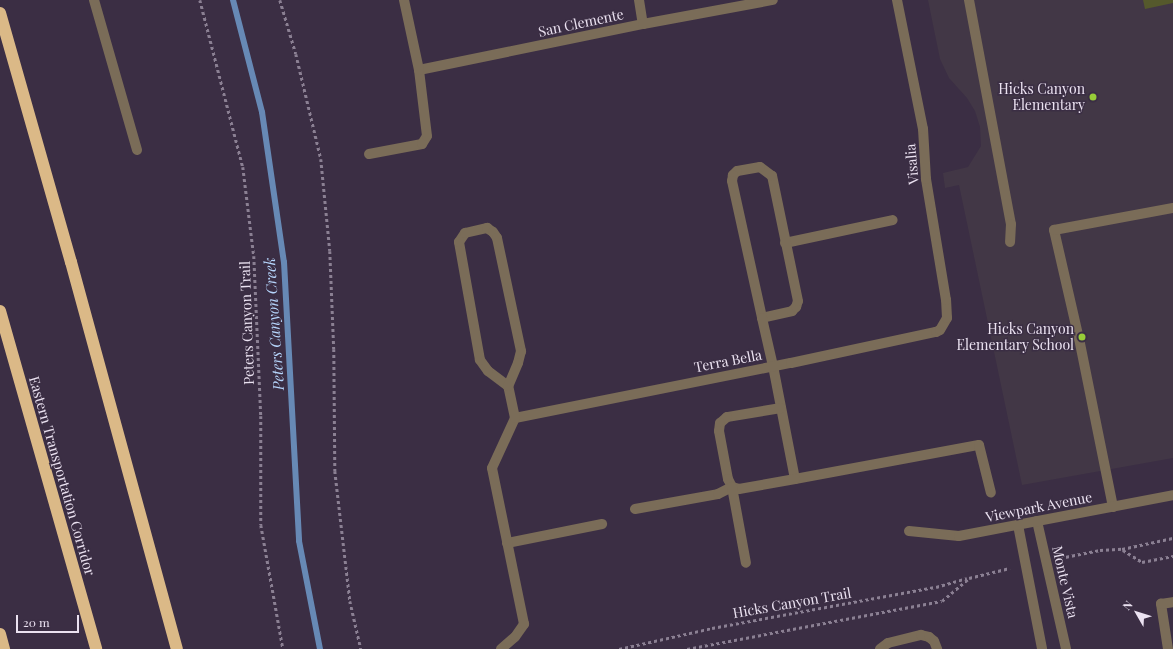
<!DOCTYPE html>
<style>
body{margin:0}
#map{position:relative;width:1173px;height:649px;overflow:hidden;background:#3b2e44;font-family:"Playfair Display",serif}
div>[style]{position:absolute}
.education>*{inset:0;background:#423746}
.green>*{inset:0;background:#55592c}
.stream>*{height:6px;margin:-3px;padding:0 3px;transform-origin:3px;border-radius:3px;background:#6789b5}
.path>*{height:2.5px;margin-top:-1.25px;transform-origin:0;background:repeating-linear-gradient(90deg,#8b8093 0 3px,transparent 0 6px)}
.minor>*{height:10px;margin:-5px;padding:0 5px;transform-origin:5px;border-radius:5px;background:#7a6c58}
.highway>*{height:12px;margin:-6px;padding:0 6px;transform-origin:6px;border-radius:6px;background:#dbb987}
.dots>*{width:11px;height:11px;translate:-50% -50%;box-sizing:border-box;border:2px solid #3b2e44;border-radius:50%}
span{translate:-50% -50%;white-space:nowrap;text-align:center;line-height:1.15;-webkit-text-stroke:3px #3b2e44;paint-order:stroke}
.street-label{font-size:14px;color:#ebe2f1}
.poi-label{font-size:14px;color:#ebe2f1}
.right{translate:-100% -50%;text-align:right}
.water-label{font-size:15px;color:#b6d5fc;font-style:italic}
.north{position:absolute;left:1117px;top:593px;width:40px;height:40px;-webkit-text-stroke:3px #3b2e44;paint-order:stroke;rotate:309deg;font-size:11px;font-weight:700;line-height:16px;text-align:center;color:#ebe2f1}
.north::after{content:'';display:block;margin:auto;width:14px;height:18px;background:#ebe2f1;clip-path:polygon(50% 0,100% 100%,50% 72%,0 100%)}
.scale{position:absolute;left:16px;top:615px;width:63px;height:18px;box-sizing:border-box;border:2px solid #ebe2f1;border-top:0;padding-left:5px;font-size:12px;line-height:14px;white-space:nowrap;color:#ebe2f1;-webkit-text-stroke:3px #3b2e44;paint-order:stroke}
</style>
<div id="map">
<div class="education">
<i style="clip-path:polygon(928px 0,1173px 0,1173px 458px,1022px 485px,959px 185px,945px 188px,943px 173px,968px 167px,981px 146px,980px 127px,975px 111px,967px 98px,949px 78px,940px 59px)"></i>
</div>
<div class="green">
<i style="clip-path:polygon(1143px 0,1173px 0,1173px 3px,1145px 9px)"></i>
</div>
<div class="stream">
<i style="left:233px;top:0;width:116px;rotate:75.5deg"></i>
<i style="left:262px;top:112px;width:152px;rotate:81.7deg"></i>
<i style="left:284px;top:262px;width:279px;rotate:86.9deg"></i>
<i style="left:299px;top:541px;width:110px;rotate:79deg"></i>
</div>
<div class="path">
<i style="left:200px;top:0;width:172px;rotate:75.6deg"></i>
<i style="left:243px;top:167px;width:90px;rotate:83deg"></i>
<i style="left:254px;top:256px;width:160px;rotate:87.5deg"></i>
<i style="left:261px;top:416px;width:109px;rotate:90deg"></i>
<i style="left:261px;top:525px;width:126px;rotate:79.9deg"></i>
<i style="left:280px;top:0;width:56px;rotate:73.5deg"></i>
<i style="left:296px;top:54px;width:108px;rotate:76.6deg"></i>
<i style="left:321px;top:159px;width:92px;rotate:84.4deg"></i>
<i style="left:330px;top:251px;width:98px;rotate:87.7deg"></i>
<i style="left:334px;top:349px;width:122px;rotate:89.5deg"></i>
<i style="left:335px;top:471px;width:131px;rotate:83.4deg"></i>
<i style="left:350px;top:601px;width:49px;rotate:77.1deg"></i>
<i style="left:1123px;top:550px;width:22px;rotate:32deg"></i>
<i style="left:1142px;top:562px;width:32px;rotate:-11deg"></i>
<i style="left:1060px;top:558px;width:41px;rotate:-11.3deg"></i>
<i style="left:1100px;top:550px;width:22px;rotate:-3deg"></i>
<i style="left:1122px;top:549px;width:52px;rotate:-12.2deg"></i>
<i style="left:619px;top:649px;width:95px;rotate:-12.7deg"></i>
<i style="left:712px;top:628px;width:228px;rotate:-10.4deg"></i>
<i style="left:936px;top:587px;width:32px;rotate:-16deg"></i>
<i style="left:687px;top:649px;width:259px;rotate:-10.7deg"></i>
<i style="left:942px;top:601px;width:35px;rotate:-40deg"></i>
<i style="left:969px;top:578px;width:42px;rotate:-13.7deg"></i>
</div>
<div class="minor">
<i style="left:94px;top:0;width:156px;rotate:74deg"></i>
<i style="left:639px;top:0;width:24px;rotate:81deg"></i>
<i style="left:969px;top:0;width:228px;rotate:79.4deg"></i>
<i style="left:1011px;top:224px;width:18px;rotate:93deg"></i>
<i style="left:419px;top:70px;width:229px;rotate:-11.6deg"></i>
<i style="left:643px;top:24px;width:132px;rotate:-10.5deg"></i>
<i style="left:369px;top:154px;width:54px;rotate:-10.7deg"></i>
<i style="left:422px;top:144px;width:9px;rotate:-58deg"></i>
<i style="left:427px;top:136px;width:66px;rotate:-96.9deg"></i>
<i style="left:419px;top:70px;width:72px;rotate:-102.1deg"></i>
<i style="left:785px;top:243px;width:110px;rotate:-12deg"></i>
<i style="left:762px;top:318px;width:31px;rotate:-13deg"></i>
<i style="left:792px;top:311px;width:6px;rotate:-45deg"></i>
<i style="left:796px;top:307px;width:6px;rotate:-72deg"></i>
<i style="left:798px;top:301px;width:128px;rotate:-101.7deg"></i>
<i style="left:772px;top:176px;width:15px;rotate:-143deg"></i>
<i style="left:760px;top:167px;width:23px;rotate:170deg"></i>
<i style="left:737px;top:171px;width:6px;rotate:135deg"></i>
<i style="left:733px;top:175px;width:6px;rotate:99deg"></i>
<i style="left:732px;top:181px;width:140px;rotate:77.6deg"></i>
<i style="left:762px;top:318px;width:49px;rotate:77.1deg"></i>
<i style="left:773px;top:366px;width:115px;rotate:79deg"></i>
<i style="left:795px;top:479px;width:187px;rotate:-10.5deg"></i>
<i style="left:979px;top:445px;width:49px;rotate:76deg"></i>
<i style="left:781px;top:408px;width:55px;rotate:170.5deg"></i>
<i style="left:727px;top:417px;width:9px;rotate:139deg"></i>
<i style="left:720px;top:423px;width:8px;rotate:97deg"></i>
<i style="left:719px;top:431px;width:49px;rotate:79.4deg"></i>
<i style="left:728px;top:479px;width:9px;rotate:63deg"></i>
<i style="left:732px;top:487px;width:7px;rotate:16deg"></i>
<i style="left:739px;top:489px;width:57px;rotate:-10.1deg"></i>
<i style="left:515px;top:418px;width:281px;rotate:-11.3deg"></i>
<i style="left:791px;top:363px;width:148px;rotate:-12.1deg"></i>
<i style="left:936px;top:332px;width:4px;rotate:-27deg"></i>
<i style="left:940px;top:330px;width:14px;rotate:-60deg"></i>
<i style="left:947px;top:318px;width:18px;rotate:-93deg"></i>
<i style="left:946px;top:300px;width:123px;rotate:-99.4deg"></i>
<i style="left:926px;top:179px;width:50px;rotate:-93.4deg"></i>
<i style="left:923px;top:129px;width:132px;rotate:-101.4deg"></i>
<i style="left:1113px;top:507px;width:171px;rotate:-101.4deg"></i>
<i style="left:1079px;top:339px;width:112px;rotate:-102.9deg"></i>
<i style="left:1054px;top:230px;width:121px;rotate:-10.5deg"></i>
<i style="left:635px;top:509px;width:84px;rotate:-10.2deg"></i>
<i style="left:718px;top:494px;width:16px;rotate:-27deg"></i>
<i style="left:732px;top:487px;width:77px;rotate:79.6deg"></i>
<i style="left:1037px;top:521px;width:131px;rotate:77.2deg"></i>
<i style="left:1018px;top:525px;width:126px;rotate:79deg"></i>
<i style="left:909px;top:531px;width:50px;rotate:5.7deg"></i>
<i style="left:959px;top:536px;width:218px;rotate:-10.8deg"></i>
<i style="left:507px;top:543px;width:97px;rotate:-11.3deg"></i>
<i style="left:501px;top:649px;width:18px;rotate:-41deg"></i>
<i style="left:515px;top:637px;width:16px;rotate:-55deg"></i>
<i style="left:524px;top:624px;width:159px;rotate:-101.6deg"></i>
<i style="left:492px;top:468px;width:55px;rotate:-65.3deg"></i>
<i style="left:515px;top:418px;width:33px;rotate:-102deg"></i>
<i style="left:508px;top:386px;width:25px;rotate:-143deg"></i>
<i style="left:488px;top:371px;width:14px;rotate:-126deg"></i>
<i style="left:480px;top:360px;width:120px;rotate:-100.1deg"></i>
<i style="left:459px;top:242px;width:11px;rotate:-56deg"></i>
<i style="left:465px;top:233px;width:23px;rotate:-13deg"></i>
<i style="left:487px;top:228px;width:7px;rotate:34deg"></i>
<i style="left:493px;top:232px;width:7px;rotate:56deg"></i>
<i style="left:497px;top:238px;width:116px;rotate:78deg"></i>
<i style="left:521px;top:351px;width:12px;rotate:104deg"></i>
<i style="left:518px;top:363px;width:25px;rotate:113deg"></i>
<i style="left:880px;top:649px;width:10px;rotate:-37deg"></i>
<i style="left:888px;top:643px;width:34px;rotate:-14deg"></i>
<i style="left:921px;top:635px;width:8px;rotate:14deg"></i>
<i style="left:929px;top:637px;width:6px;rotate:39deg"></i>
<i style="left:934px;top:641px;width:9px;rotate:69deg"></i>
<i style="left:1168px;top:649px;width:46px;rotate:-98.8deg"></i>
<i style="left:1161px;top:604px;width:12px;rotate:-9deg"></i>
</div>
<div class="highway">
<i style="left:0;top:13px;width:259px;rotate:74.1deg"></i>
<i style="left:71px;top:262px;width:401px;rotate:74.7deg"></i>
<i style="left:0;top:311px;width:351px;rotate:74.1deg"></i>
<i style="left:0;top:634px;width:16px;rotate:75deg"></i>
</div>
<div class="dots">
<i style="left:1093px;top:97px;background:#97cc38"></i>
<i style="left:1082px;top:337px;background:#97cc38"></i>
</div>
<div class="street-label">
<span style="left:581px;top:23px;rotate:-12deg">San Clemente</span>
<span style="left:912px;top:164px;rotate:-95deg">Visalia</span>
<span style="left:247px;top:323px;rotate:-92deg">Peters Canyon Trail</span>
<span style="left:728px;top:361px;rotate:-11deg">Terra Bella</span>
<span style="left:62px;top:476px;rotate:74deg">Eastern Transportation Corridor</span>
<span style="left:1039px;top:507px;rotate:-11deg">Viewpark Avenue</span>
<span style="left:1065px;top:582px;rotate:77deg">Monte Vista</span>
<span style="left:792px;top:603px;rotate:-10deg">Hicks Canyon Trail</span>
</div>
<div class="poi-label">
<span class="right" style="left:1085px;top:97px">Hicks Canyon<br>Elementary</span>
<span class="right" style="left:1074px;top:337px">Hicks Canyon<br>Elementary School</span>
</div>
<div class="water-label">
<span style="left:274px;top:324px;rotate:-94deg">Peters Canyon Creek</span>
</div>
<div class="north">N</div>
<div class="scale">20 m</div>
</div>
